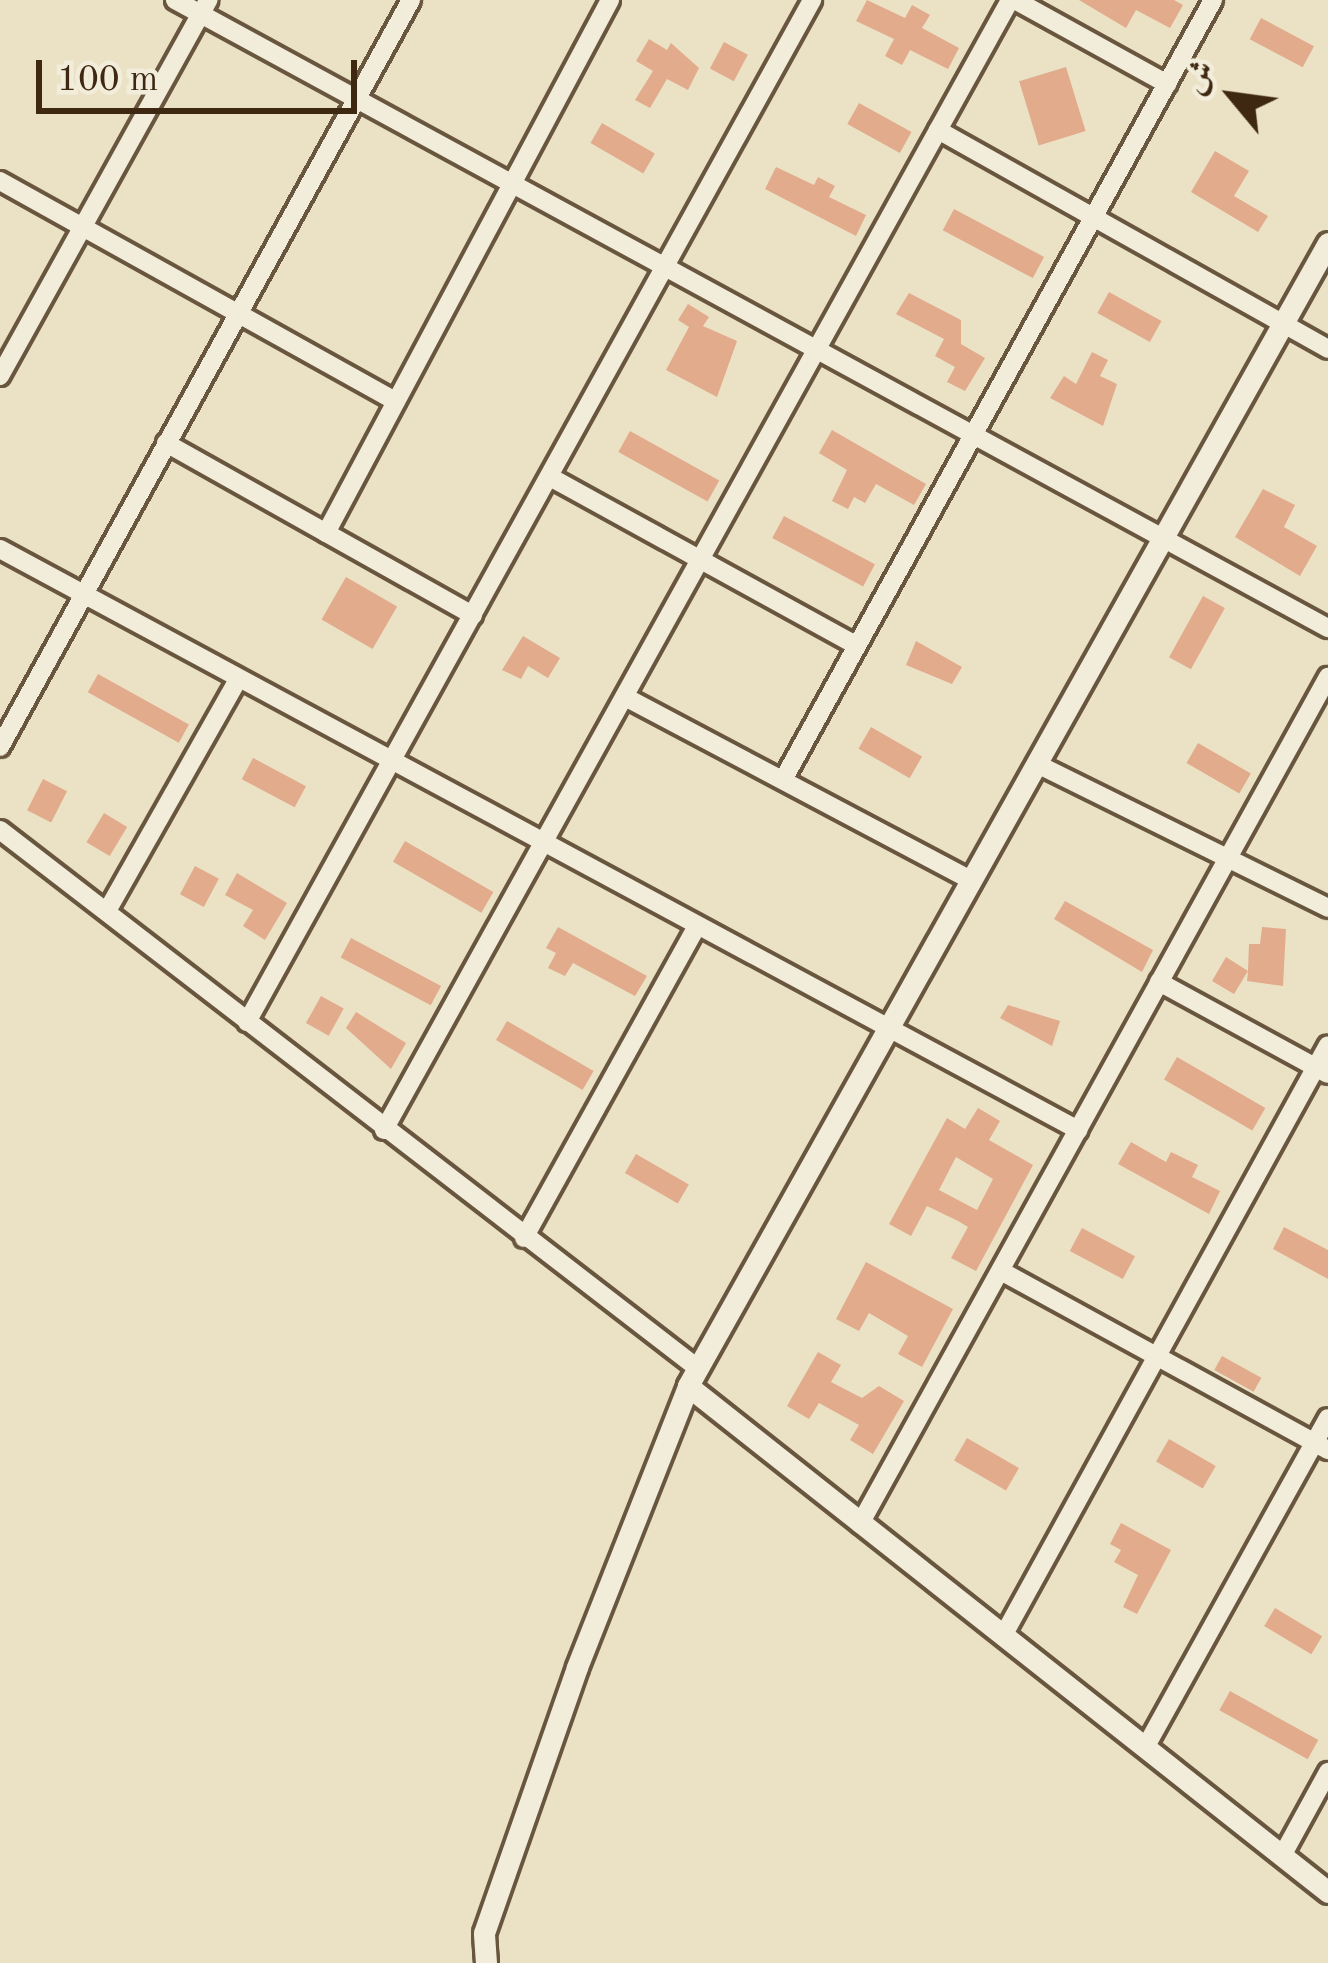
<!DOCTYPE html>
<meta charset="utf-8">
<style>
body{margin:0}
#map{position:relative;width:1328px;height:1963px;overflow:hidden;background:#ebe2c6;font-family:"Old Standard TT",Amiri,serif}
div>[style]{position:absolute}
.building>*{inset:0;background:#e1ab8c;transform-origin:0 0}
.roads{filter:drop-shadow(3px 0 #69563e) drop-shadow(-3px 0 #69563e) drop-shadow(0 3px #69563e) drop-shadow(0 -3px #69563e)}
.minor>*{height:18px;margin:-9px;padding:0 9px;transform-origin:9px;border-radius:9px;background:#f2ecda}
.tertiary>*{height:21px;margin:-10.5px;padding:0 10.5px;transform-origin:10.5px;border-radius:10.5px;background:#f2ecda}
span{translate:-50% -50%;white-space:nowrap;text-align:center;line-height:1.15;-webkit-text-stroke:12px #f2ecda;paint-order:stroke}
.north{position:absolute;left:1172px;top:36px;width:120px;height:120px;-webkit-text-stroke:9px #f2ecda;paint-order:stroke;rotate:299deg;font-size:33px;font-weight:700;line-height:48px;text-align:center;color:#3e2811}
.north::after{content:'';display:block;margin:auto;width:42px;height:54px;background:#3e2811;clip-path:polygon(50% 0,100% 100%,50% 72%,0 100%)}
.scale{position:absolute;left:36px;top:60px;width:321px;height:54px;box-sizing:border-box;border:6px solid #3e2811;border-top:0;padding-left:15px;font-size:36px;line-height:42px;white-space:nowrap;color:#3e2811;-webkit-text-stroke:9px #f2ecda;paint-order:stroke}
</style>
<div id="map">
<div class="building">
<i style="clip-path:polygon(867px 0,905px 18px,912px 5px,930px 15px,922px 28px,959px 48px,948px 69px,910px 50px,902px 65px,885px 56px,894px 39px,856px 21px)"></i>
<i style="clip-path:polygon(1079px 0,1174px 0,1183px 5px,1170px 28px,1136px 10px,1126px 28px)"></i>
<i style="left:1261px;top:18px;width:60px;height:24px;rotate:28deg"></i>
<i style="clip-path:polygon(649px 39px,667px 50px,671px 43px,699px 68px,688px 90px,667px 79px,650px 108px,635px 100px,653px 71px,636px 61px)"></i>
<i style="left:724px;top:42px;width:27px;height:30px;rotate:28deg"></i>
<i style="left:1066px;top:67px;width:67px;height:49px;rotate:73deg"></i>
<i style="left:859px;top:103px;width:60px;height:24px;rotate:29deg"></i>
<i style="left:602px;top:123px;width:61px;height:23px;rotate:30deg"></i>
<i style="clip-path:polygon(1215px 151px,1249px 171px,1234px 196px,1268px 216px,1258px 232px,1191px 192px)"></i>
<i style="clip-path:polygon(776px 167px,814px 185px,818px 177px,835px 186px,829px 197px,866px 215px,856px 236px,765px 189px)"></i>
<i style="left:954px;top:209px;width:102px;height:24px;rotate:28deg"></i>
<i style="left:1109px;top:292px;width:60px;height:24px;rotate:29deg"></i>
<i style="clip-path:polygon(909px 293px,961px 320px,961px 344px,985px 358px,965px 391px,947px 382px,955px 367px,935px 356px,944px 339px,896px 314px)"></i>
<i style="clip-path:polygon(688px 304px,709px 317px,703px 326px,737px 341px,717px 397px,666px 370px,689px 327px,678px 320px)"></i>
<i style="clip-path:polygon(1092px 352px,1108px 360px,1100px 376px,1117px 384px,1103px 426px,1050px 398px,1064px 376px,1076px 384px)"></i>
<i style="clip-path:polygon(832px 430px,926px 484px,914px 505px,876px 484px,865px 503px,854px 497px,848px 509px,832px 501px,847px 470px,819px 453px)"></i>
<i style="left:630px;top:431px;width:102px;height:24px;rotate:29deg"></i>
<i style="clip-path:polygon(1263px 489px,1295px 505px,1284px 527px,1317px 546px,1300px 576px,1235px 537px)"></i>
<i style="left:784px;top:516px;width:103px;height:25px;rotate:28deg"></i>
<i style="left:346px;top:577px;width:59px;height:49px;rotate:30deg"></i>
<i style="left:1203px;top:596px;width:25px;height:70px;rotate:29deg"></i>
<i style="clip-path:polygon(523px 636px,560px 658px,548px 678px,528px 666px,521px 679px,502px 670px)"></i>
<i style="clip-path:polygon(916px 641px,962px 667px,952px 684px,906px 665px)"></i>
<i style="left:98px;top:674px;width:104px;height:21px;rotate:29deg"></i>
<i style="left:871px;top:727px;width:59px;height:25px;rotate:30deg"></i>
<i style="left:1198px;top:743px;width:61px;height:23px;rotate:30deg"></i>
<i style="left:253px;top:758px;width:60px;height:24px;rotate:28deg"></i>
<i style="left:43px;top:779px;width:27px;height:35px;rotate:27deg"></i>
<i style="left:104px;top:813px;width:27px;height:34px;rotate:31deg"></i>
<i style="left:405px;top:841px;width:102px;height:24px;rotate:30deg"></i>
<i style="left:195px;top:866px;width:27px;height:32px;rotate:28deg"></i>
<i style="clip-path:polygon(237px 873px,287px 903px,265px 940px,243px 926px,253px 910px,225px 895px)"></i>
<i style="clip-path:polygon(1065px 901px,1153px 950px,1142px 972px,1054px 919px)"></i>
<i style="clip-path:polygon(558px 927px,647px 976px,635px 996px,573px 963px,565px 976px,548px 968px,556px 953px,546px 948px)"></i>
<i style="clip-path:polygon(1262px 927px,1286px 929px,1283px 986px,1247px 981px,1248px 971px,1234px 994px,1212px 981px,1226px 957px,1248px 971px,1249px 944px,1260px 944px)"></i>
<i style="left:351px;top:938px;width:102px;height:22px;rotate:28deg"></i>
<i style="left:321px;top:996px;width:26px;height:31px;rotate:29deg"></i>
<i style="clip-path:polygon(1008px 1005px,1060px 1021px,1052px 1046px,1000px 1018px)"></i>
<i style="clip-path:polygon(356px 1012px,406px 1043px,391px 1069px,346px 1028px)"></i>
<i style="left:507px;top:1021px;width:100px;height:22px;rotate:30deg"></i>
<i style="left:1177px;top:1057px;width:102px;height:26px;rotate:30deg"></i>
<i style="clip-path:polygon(evenodd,978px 1108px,1000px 1121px,989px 1140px,1033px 1165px,976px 1271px,951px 1258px,968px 1227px,958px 1221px,927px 1206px,911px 1236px,889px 1224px,947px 1118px,965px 1129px,978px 1108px,956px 1157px,993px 1179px,977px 1210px,939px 1190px,956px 1157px)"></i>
<i style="clip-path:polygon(1131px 1142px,1166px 1162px,1171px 1152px,1198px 1165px,1192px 1177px,1220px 1191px,1209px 1214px,1118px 1164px)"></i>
<i style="left:636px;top:1154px;width:61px;height:22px;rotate:30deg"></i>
<i style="clip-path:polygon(1284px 1227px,1328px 1250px,1328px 1279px,1273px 1249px)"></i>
<i style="left:1082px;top:1228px;width:60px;height:26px;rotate:28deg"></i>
<i style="clip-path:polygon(866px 1262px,953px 1309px,922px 1367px,898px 1354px,908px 1336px,869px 1313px,859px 1331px,836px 1319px)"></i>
<i style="clip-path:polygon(818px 1352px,841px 1365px,831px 1382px,862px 1398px,879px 1386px,904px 1401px,873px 1454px,850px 1440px,859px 1425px,819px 1403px,809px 1419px,787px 1406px)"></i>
<i style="left:1222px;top:1356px;width:45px;height:16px;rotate:29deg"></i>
<i style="left:967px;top:1438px;width:60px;height:26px;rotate:30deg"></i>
<i style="left:1169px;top:1439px;width:54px;height:26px;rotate:30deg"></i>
<i style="clip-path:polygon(1121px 1523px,1171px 1550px,1137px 1614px,1123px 1607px,1138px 1575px,1114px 1562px,1121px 1550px,1110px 1544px)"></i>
<i style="left:1275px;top:1608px;width:55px;height:21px;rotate:31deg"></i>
<i style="left:1230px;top:1691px;width:101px;height:22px;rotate:29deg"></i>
</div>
<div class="roads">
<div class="minor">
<i style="left:175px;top:0;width:1313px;rotate:28.58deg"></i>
<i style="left:1015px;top:0;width:174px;rotate:28.9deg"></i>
<i style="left:938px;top:130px;width:447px;rotate:29.3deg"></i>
<i style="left:0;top:181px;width:453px;rotate:29.1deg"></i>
<i style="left:0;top:376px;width:430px;rotate:-61deg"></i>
<i style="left:166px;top:443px;width:352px;rotate:29.3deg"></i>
<i style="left:550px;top:477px;width:350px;rotate:28.8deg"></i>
<i style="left:326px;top:533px;width:604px;rotate:-61.95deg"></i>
<i style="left:0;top:549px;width:1225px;rotate:28.32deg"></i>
<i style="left:627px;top:698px;width:391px;rotate:27.9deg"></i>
<i style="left:0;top:747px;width:853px;rotate:-61.18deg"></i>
<i style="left:1037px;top:764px;width:325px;rotate:26.3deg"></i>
<i style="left:783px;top:780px;width:891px;rotate:-61.13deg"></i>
<i style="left:0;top:830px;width:879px;rotate:37.65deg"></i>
<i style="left:107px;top:911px;width:264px;rotate:-60.5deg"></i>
<i style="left:1159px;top:982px;width:192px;rotate:28.6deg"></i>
<i style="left:247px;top:1022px;width:1168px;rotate:-61.06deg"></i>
<i style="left:384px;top:1130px;width:1292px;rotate:-61.01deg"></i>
<i style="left:524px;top:1238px;width:352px;rotate:-61deg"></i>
<i style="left:1001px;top:1271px;width:373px;rotate:28.7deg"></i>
<i style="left:860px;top:1524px;width:968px;rotate:-61.08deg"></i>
<i style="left:1003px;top:1636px;width:674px;rotate:-61.19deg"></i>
<i style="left:1145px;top:1748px;width:377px;rotate:-61deg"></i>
<i style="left:1282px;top:1856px;width:96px;rotate:-61.3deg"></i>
</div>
<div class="tertiary">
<i style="left:1328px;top:243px;width:1310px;rotate:119.25deg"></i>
<i style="left:688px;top:1386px;width:816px;rotate:38.33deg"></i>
<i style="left:486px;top:1963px;width:30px;rotate:-94deg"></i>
<i style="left:484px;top:1933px;width:282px;rotate:-70.7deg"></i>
<i style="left:577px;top:1667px;width:302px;rotate:-68.4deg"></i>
</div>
</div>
<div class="north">ش</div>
<div class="scale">100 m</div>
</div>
